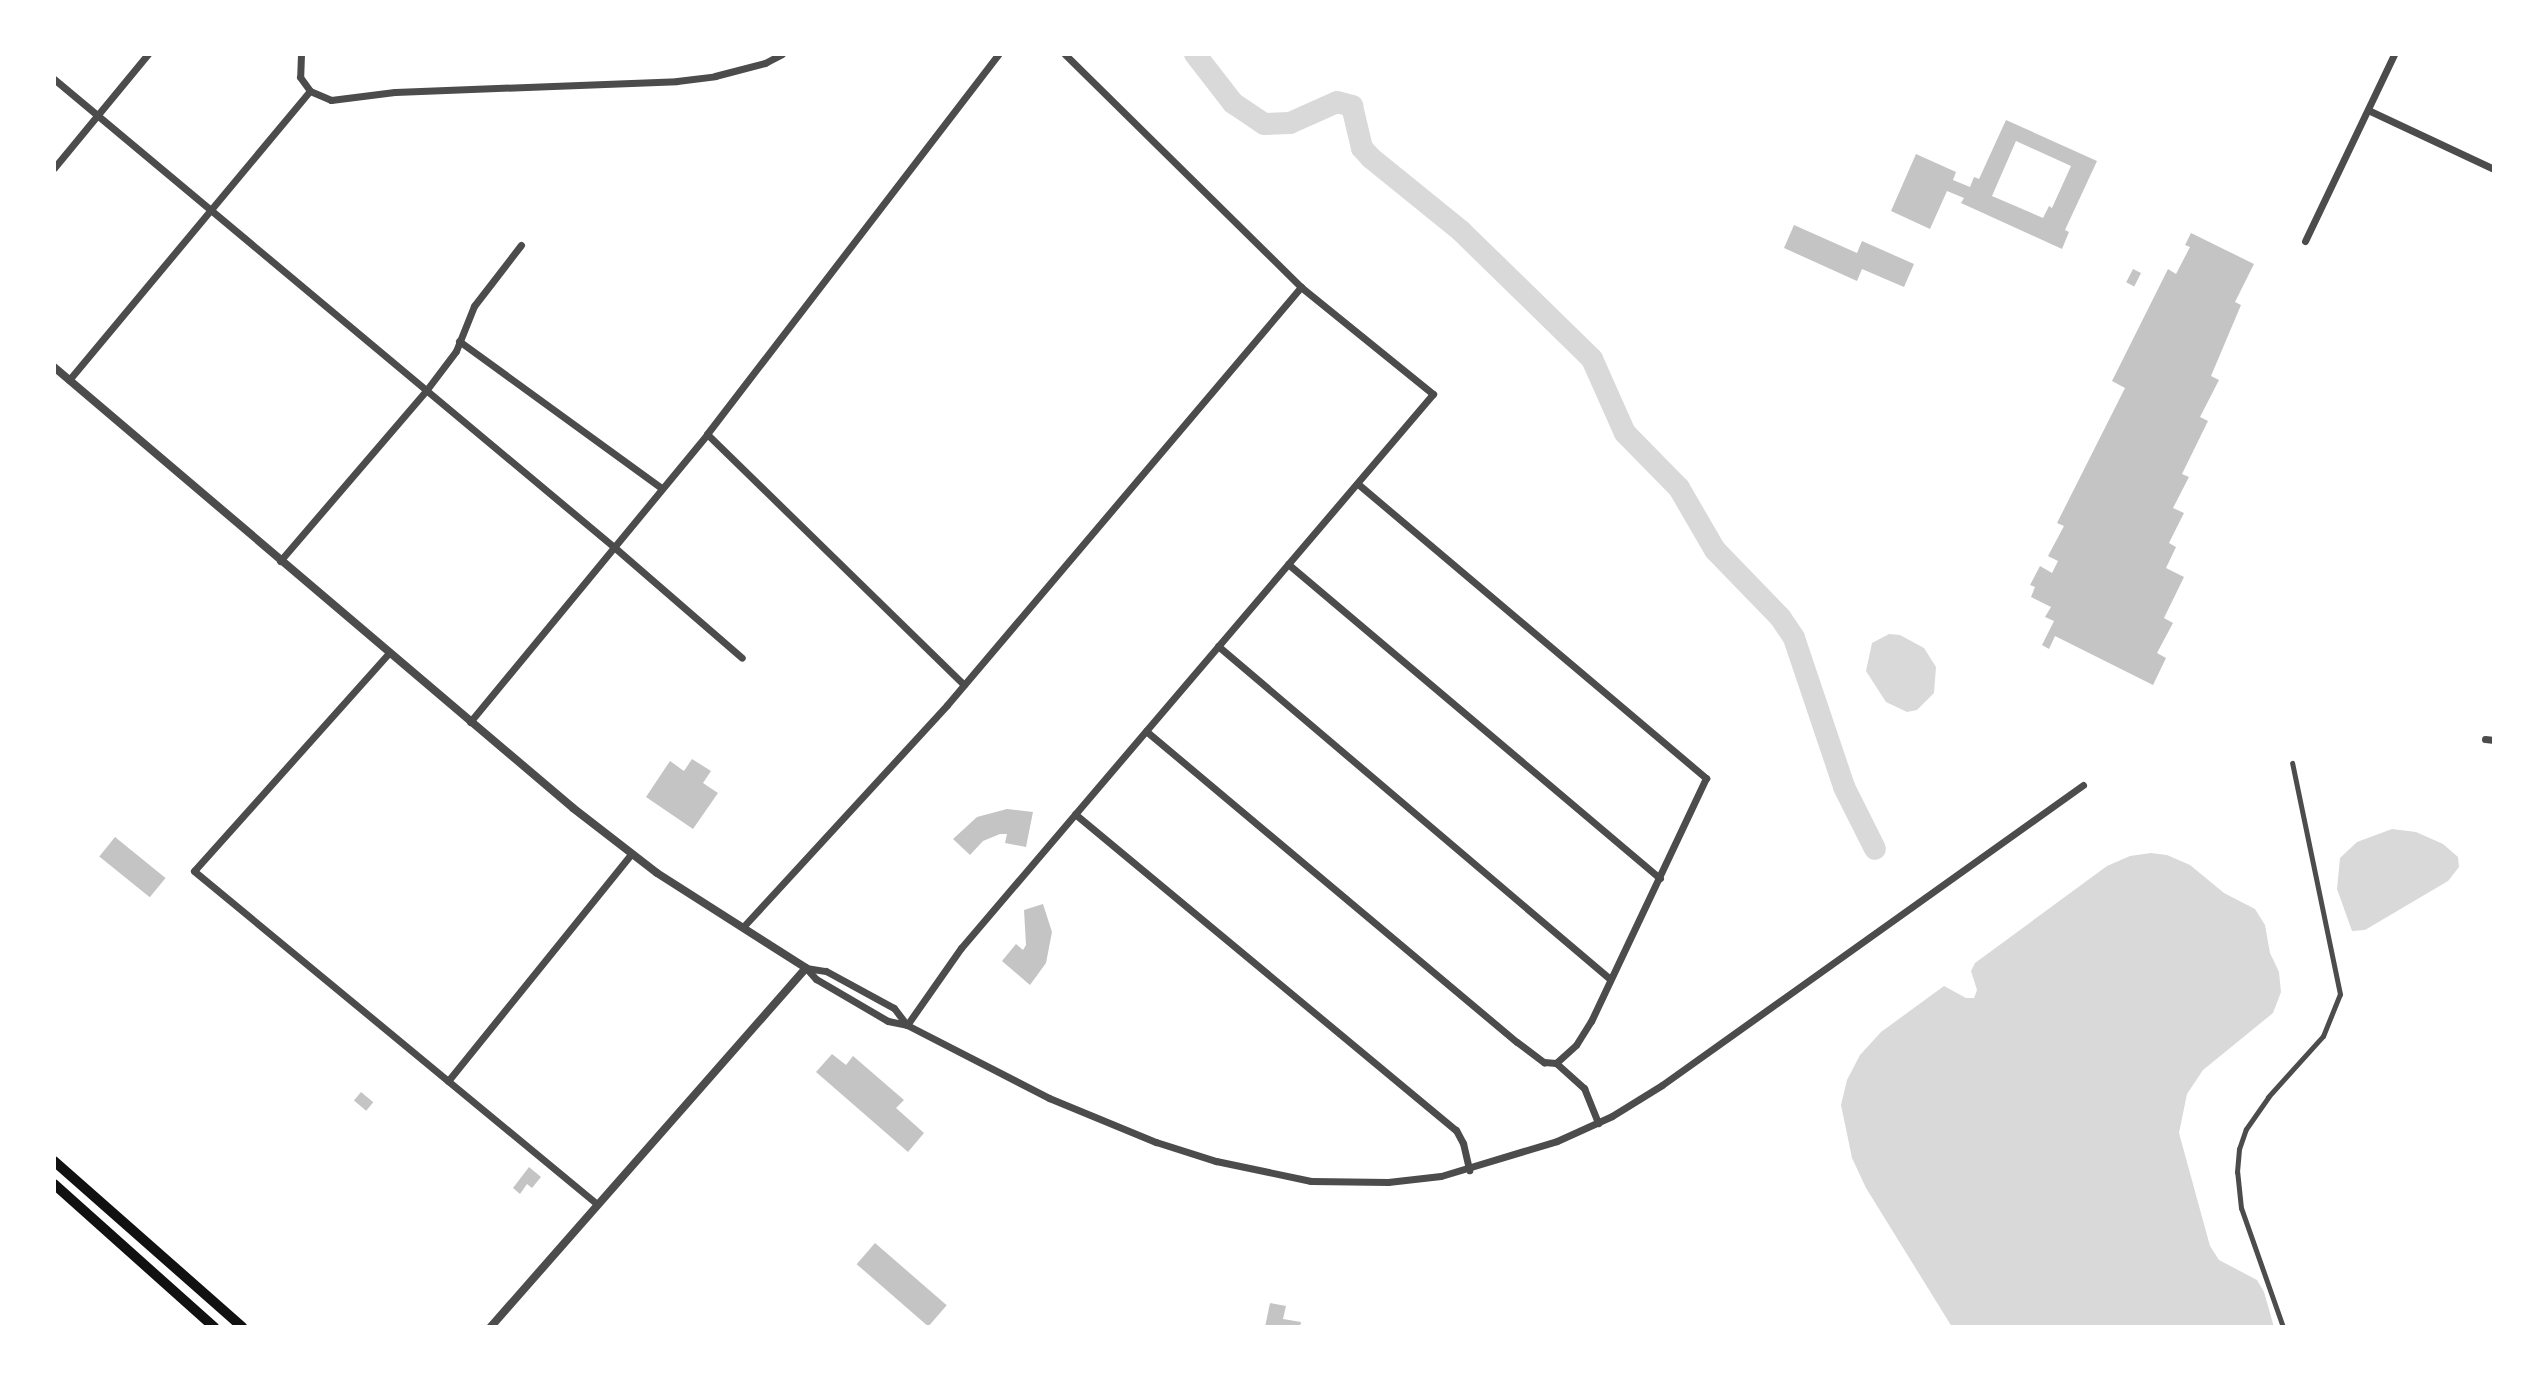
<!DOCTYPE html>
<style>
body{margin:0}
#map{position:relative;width:2548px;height:1381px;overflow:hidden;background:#fff;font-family:"DM Sans",sans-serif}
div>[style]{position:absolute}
.water>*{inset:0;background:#d9d9d9}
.river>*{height:22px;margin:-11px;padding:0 11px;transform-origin:11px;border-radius:11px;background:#d9d9d9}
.building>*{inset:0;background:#c4c4c4;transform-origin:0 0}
.pedestrian>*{height:5px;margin:-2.5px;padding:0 2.5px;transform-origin:2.5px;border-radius:2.5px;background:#4c4c4c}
.minor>*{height:7px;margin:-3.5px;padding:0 3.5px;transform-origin:3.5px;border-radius:3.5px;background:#4c4c4c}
.tertiary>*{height:8px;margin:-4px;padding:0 4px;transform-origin:4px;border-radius:4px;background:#4c4c4c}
.secondary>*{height:10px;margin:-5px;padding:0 5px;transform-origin:5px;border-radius:5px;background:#111}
span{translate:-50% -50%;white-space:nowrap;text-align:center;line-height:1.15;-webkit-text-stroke:6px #fff;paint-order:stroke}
.frame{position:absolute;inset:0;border:56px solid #fff;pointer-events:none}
</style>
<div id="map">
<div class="water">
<i style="clip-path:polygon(1889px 634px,1900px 635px,1924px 648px,1936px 667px,1934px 693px,1917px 710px,1907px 712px,1886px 702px,1866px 671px,1872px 643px)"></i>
<i style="clip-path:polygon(2392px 829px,2416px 832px,2443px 844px,2458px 857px,2459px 867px,2448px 881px,2365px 930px,2352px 931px,2337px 889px,2340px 858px,2357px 842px)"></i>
<i style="clip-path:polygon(2151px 853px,2167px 855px,2190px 865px,2224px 893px,2255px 909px,2265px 925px,2270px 953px,2279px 972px,2281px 992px,2273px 1013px,2203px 1070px,2187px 1094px,2179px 1133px,2210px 1246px,2219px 1260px,2257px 1280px,2264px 1292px,2274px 1327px,1952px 1327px,1866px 1188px,1852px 1158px,1841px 1105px,1847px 1080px,1860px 1055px,1881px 1032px,1944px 986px,1966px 998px,1974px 998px,1977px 990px,1971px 971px,1975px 963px,2107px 866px,2130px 856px)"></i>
</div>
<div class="river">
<i style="left:1195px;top:54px;width:62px;rotate:52.2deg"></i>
<i style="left:1233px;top:103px;width:37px;rotate:34deg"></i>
<i style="left:1264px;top:124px;width:26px;rotate:-2deg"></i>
<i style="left:1290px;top:123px;width:51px;rotate:-24.1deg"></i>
<i style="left:1337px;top:102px;width:16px;rotate:15deg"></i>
<i style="left:1352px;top:106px;width:43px;rotate:76.6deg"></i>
<i style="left:1362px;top:148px;width:13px;rotate:48deg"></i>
<i style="left:1371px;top:158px;width:116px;rotate:39deg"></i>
<i style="left:1461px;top:231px;width:183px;rotate:44.3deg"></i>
<i style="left:1592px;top:359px;width:81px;rotate:66deg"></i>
<i style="left:1625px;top:433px;width:77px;rotate:45.5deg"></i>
<i style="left:1679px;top:488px;width:72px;rotate:59.9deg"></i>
<i style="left:1715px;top:550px;width:93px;rotate:45.9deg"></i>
<i style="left:1780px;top:617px;width:25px;rotate:56deg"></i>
<i style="left:1794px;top:638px;width:157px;rotate:71.4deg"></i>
<i style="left:1844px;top:787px;width:69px;rotate:63.4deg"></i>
</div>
<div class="building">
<i style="clip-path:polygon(evenodd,2006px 120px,2097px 161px,2065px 230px,2069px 232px,2062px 249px,1961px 203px,1964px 198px,1947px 191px,1930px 229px,1891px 211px,1916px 154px,1956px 172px,1953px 180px,1970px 187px,1974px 177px,1979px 179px,2006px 120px,2016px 141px,2071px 166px,2052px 208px,2049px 206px,2043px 218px,1992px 196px,2016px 141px)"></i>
<i style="clip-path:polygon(1794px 225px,1857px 253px,1862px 241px,1914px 264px,1904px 287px,1862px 269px,1857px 281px,1784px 248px)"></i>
<i style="clip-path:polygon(2191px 233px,2254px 264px,2235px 302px,2241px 305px,2211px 376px,2219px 380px,2200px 417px,2208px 421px,2182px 474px,2189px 477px,2173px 508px,2184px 513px,2169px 543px,2176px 547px,2166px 568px,2184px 577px,2164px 618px,2173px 623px,2157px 653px,2166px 658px,2153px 685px,2055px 636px,2049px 649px,2042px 645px,2054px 621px,2045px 617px,2051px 607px,2031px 597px,2035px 587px,2030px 585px,2040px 566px,2052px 573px,2058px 561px,2048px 556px,2064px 526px,2057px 523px,2125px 388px,2112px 381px,2168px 269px,2176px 274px,2190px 247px,2185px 245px)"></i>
<i style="left:2133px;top:269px;width:9px;height:15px;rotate:27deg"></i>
<i style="clip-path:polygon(692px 759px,711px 771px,703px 783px,718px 793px,693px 829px,646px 797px,670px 761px,684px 771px)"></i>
<i style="clip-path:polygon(1007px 809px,1033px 812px,1026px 847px,1005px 843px,1007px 834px,1000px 834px,983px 841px,970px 855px,953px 839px,977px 817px)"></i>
<i style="left:115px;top:837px;width:65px;height:25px;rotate:39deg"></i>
<i style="clip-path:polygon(1043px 904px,1052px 932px,1046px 963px,1030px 985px,1002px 961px,1016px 944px,1023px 950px,1026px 945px,1024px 910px)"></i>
<i style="clip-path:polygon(832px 1054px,846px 1065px,853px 1056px,904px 1100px,896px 1108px,924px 1133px,908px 1152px,816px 1072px)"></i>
<i style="left:361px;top:1092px;width:16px;height:11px;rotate:40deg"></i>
<i style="clip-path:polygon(529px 1167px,541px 1177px,532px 1188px,527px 1184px,520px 1194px,513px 1188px)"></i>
<i style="left:875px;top:1243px;width:95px;height:28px;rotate:41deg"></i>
<i style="clip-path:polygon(1270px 1303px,1286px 1306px,1283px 1319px,1301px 1322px,1300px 1327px,1265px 1327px)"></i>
</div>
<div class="pedestrian">
<i style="left:2283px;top:1327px;width:126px;rotate:-109.4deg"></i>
<i style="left:2241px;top:1208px;width:36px;rotate:-96deg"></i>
<i style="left:2237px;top:1172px;width:23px;rotate:-85deg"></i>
<i style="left:2239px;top:1149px;width:21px;rotate:-71deg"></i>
<i style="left:2246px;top:1129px;width:39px;rotate:-55deg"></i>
<i style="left:2268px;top:1097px;width:82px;rotate:-48deg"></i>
<i style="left:2323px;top:1036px;width:45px;rotate:-68deg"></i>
<i style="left:2340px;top:994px;width:236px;rotate:-101.7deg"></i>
</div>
<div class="minor">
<i style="left:301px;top:54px;width:23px;rotate:92deg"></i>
<i style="left:300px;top:77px;width:17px;rotate:54deg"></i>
<i style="left:54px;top:79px;width:730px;rotate:39.89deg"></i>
<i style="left:614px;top:547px;width:169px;rotate:40.9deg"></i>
<i style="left:2368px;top:110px;width:139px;rotate:25.1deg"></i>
<i style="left:54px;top:168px;width:148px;rotate:-50.5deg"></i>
<i style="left:2305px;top:241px;width:207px;rotate:-64.5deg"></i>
<i style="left:459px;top:341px;width:250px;rotate:36deg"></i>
<i style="left:69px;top:380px;width:376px;rotate:-50.2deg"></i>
<i style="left:310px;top:91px;width:23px;rotate:23deg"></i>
<i style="left:331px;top:100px;width:64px;rotate:-7.1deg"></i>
<i style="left:395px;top:92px;width:282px;rotate:-2.2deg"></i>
<i style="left:677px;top:81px;width:38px;rotate:-7deg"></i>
<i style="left:715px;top:76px;width:52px;rotate:-14.6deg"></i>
<i style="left:765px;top:63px;width:19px;rotate:-28deg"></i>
<i style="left:707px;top:434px;width:359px;rotate:44.3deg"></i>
<i style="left:1358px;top:484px;width:456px;rotate:40.2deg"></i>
<i style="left:1706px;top:778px;width:269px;rotate:115.3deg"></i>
<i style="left:1591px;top:1021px;width:28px;rotate:122deg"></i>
<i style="left:1576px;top:1045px;width:27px;rotate:138deg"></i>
<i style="left:1556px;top:1063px;width:38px;rotate:42deg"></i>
<i style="left:1584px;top:1088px;width:38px;rotate:68deg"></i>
<i style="left:280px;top:561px;width:223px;rotate:-49.4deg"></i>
<i style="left:425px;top:392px;width:51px;rotate:-52.9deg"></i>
<i style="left:456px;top:351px;width:48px;rotate:-68.2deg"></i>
<i style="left:474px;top:306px;width:77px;rotate:-52.4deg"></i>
<i style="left:1288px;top:564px;width:487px;rotate:40.2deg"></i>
<i style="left:1218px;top:646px;width:514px;rotate:40.35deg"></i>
<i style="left:388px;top:654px;width:291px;rotate:131.8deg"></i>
<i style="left:194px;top:871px;width:523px;rotate:39.57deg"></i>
<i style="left:470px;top:722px;width:373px;rotate:-50.5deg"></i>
<i style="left:707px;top:434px;width:479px;rotate:-52.5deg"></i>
<i style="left:1146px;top:731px;width:484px;rotate:40deg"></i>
<i style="left:1517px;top:1042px;width:34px;rotate:37deg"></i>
<i style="left:1544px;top:1062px;width:12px;rotate:5deg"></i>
<i style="left:2485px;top:739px;width:9px;rotate:6deg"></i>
<i style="left:1075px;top:814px;width:495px;rotate:39.7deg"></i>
<i style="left:1456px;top:1130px;width:15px;rotate:62deg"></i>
<i style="left:1463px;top:1143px;width:28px;rotate:77deg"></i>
<i style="left:743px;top:927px;width:301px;rotate:-47.4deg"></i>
<i style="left:947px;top:705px;width:548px;rotate:-49.74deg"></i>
<i style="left:806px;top:968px;width:15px;rotate:48deg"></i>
<i style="left:816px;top:979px;width:83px;rotate:30.3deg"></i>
<i style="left:888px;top:1021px;width:19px;rotate:12deg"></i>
<i style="left:907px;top:1025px;width:160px;rotate:27.2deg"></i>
<i style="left:1049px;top:1098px;width:116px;rotate:22.4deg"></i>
<i style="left:1156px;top:1142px;width:63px;rotate:17.6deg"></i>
<i style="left:1216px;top:1161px;width:97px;rotate:11.9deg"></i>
<i style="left:1311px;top:1181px;width:77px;rotate:0.7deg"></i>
<i style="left:1388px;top:1182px;width:53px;rotate:-6.5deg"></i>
<i style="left:1441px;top:1176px;width:121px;rotate:-16.8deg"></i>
<i style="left:1557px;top:1141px;width:60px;rotate:-24.4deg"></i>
<i style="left:1612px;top:1116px;width:59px;rotate:-31.8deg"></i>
<i style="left:1662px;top:1085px;width:517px;rotate:-35.47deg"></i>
<i style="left:806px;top:968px;width:20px;rotate:9deg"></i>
<i style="left:826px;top:971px;width:77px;rotate:28.6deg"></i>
<i style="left:894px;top:1008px;width:21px;rotate:53deg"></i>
<i style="left:907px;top:1025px;width:94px;rotate:-55deg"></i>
<i style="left:961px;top:948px;width:728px;rotate:-49.57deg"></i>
<i style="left:1433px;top:394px;width:170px;rotate:-141deg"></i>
<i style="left:1301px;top:287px;width:332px;rotate:-135.4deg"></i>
<i style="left:448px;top:1081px;width:292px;rotate:-51.1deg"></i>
</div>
<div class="tertiary">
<i style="left:54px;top:367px;width:681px;rotate:40.35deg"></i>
<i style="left:573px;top:808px;width:106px;rotate:37.7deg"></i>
<i style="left:657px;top:873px;width:177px;rotate:32.5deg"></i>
<i style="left:806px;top:968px;width:478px;rotate:131.3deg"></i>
</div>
<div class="secondary">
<i style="left:54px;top:1161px;width:251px;rotate:41.4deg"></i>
<i style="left:54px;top:1184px;width:215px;rotate:41.8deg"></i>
</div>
<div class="frame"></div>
</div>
